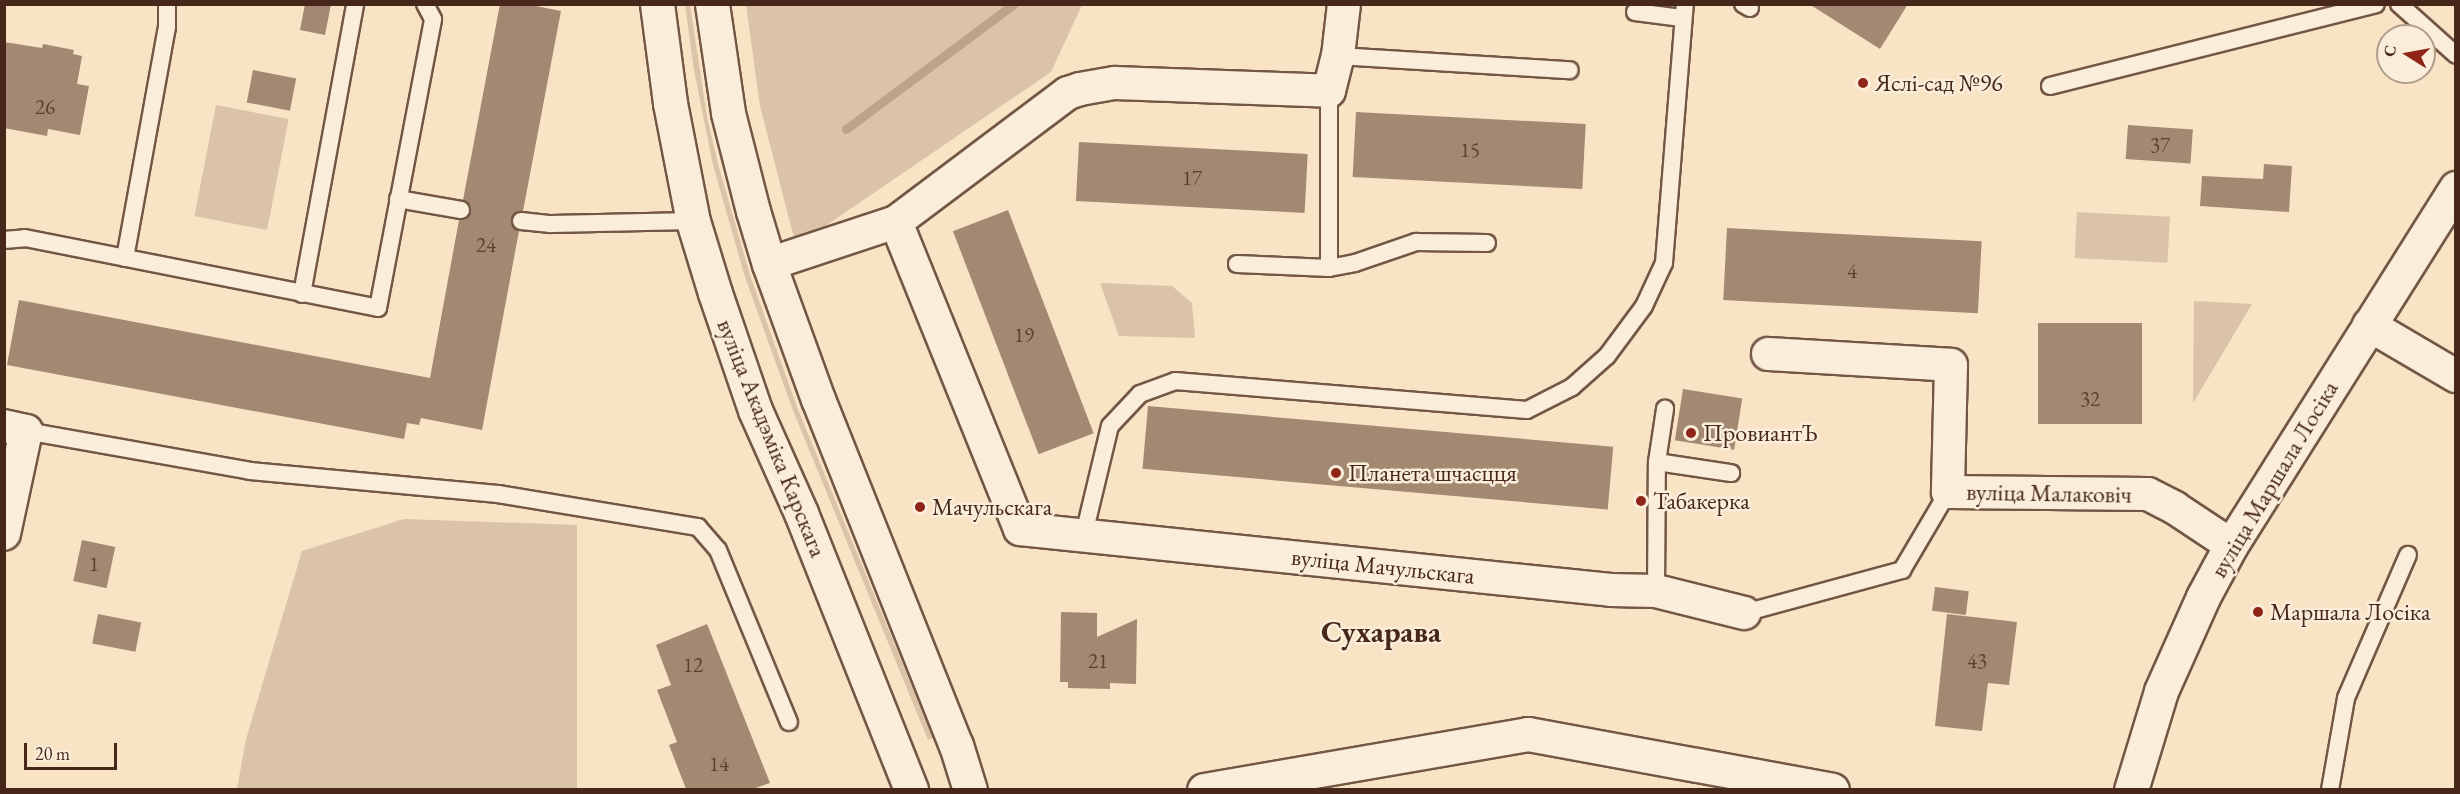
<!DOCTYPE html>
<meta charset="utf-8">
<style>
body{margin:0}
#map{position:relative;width:2460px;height:794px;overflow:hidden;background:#f8e3c4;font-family:"EB Garamond",serif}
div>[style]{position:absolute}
.green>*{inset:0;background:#dac3a7;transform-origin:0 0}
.stream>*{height:9px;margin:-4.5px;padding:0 4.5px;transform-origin:4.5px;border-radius:4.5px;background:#bca38a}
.building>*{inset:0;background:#a38972;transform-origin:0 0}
.roads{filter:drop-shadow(2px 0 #735644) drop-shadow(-2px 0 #735644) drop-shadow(0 2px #735644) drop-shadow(0 -2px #735644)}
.lane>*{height:16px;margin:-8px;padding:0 8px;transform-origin:8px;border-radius:8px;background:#faedd9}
.street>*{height:32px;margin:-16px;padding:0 16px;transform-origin:16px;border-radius:16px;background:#faedd9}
.secondary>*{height:33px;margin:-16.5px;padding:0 16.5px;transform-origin:16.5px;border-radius:16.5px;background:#faedd9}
.dots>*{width:16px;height:16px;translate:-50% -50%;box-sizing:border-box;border:3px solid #faedd9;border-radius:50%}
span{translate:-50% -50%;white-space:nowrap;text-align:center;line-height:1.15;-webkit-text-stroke:5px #faedd9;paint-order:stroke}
.number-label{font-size:21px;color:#5e4030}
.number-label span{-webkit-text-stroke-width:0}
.poi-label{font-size:24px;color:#47271a}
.left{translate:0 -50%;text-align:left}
.street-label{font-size:24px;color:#47271a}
.district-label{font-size:30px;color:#47271a;font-weight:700}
.frame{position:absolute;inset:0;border:6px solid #47271a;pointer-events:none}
.north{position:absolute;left:2376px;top:24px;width:60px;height:60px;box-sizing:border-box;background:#faedd9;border:2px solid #b29e8d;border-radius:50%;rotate:281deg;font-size:16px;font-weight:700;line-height:24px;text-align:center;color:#47271a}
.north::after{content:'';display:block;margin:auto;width:21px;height:27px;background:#8f2418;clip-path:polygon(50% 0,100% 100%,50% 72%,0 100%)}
.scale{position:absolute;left:24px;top:743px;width:93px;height:27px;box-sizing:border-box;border:3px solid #47271a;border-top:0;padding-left:8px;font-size:18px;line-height:21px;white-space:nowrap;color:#47271a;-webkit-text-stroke:4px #faedd9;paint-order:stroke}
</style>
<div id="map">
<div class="green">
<i style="clip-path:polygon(685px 5px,690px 5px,707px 117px,718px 164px,750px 275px,797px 407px,933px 738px,928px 740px,792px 408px,745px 277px,713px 165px,694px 70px)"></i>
<i style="clip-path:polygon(746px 5px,1082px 5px,1051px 72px,796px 246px,760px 106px)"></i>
<i style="left:216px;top:105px;width:74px;height:113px;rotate:11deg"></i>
<i style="left:2077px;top:212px;width:93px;height:46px;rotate:3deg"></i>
<i style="clip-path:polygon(1100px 283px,1172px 286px,1192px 303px,1195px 338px,1119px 336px)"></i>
<i style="clip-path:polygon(2194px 301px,2252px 304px,2193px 403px)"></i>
<i style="clip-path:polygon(404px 519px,577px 525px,577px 789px,237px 789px,246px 739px,302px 551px)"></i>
</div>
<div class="stream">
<i style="left:846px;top:129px;width:209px;rotate:-36.7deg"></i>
</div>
<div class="building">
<i style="clip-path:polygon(305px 4px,331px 4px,325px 35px,300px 30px)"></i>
<i style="clip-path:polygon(500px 4px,526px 4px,561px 11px,523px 211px,516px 212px,511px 219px,512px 226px,519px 231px,482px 430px,421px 418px,419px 425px,407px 423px,404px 439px,7px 365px,19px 300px,430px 378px,459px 220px,465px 220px,471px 212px,471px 206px,463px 200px)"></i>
<i style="clip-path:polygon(1809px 4px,1908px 4px,1880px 49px)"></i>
<i style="clip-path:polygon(4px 42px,42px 48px,43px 44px,74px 50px,73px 54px,82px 56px,77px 84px,89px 86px,80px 135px,48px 129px,47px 136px,4px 128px)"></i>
<i style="left:253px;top:70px;width:44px;height:33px;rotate:11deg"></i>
<i style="left:1356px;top:112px;width:230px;height:65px;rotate:3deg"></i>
<i style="left:2128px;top:125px;width:65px;height:34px;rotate:4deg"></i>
<i style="left:1079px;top:142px;width:229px;height:59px;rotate:3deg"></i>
<i style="clip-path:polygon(2264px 164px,2292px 166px,2289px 212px,2200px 206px,2202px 176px,2263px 179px)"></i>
<i style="left:1008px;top:210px;width:239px;height:59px;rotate:69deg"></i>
<i style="left:1727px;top:228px;width:255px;height:72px;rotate:3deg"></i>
<i style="left:2038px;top:323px;width:104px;height:101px"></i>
<i style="left:1683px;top:389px;width:60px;height:52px;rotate:9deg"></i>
<i style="left:1148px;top:406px;width:467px;height:63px;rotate:5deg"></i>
<i style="left:82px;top:540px;width:34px;height:42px;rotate:12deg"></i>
<i style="left:1935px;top:587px;width:34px;height:24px;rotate:7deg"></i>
<i style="clip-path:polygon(1061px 612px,1097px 613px,1097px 637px,1137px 619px,1136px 684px,1110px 683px,1110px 689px,1068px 688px,1068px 682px,1060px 682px)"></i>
<i style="left:98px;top:614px;width:44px;height:30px;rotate:11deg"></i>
<i style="clip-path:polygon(1947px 614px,2017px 622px,2009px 685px,1988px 683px,1982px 731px,1935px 726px)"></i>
<i style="clip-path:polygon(707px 624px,770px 783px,753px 789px,686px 789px,669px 745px,677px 742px,657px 690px,671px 685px,656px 645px)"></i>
</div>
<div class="roads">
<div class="lane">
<i style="left:1743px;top:4px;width:8px;rotate:30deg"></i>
<i style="left:2399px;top:4px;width:76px;rotate:41.8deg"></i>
<i style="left:1635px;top:12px;width:47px;rotate:7.3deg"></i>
<i style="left:1338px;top:56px;width:232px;rotate:3.5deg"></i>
<i style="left:2050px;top:86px;width:336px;rotate:-14.1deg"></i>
<i style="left:1329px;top:91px;width:177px;rotate:90deg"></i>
<i style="left:398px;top:199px;width:64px;rotate:9.9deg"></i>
<i style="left:521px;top:221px;width:30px;rotate:6deg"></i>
<i style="left:551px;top:224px;width:142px;rotate:-1.2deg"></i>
<i style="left:4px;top:240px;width:21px;rotate:-5deg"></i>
<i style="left:25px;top:238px;width:360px;rotate:11.2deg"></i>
<i style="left:378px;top:308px;width:294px;rotate:-79.2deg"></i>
<i style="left:433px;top:19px;width:17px;rotate:-118deg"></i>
<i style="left:125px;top:258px;width:235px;rotate:-79.7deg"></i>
<i style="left:167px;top:27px;width:23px;rotate:-90deg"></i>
<i style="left:1237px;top:264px;width:92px;rotate:2.5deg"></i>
<i style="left:1329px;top:268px;width:26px;rotate:-11deg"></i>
<i style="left:1355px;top:263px;width:65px;rotate:-19deg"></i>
<i style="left:1416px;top:242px;width:71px;rotate:0.8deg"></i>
<i style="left:302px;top:294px;width:295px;rotate:-79.6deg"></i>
<i style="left:26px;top:431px;width:228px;rotate:10.1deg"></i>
<i style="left:250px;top:471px;width:249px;rotate:5.3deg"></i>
<i style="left:498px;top:494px;width:203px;rotate:9.4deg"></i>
<i style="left:698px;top:527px;width:30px;rotate:49deg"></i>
<i style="left:718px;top:550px;width:186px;rotate:67.6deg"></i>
<i style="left:1657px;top:462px;width:75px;rotate:8.5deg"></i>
<i style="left:1084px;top:534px;width:111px;rotate:-76.5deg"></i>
<i style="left:1110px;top:426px;width:44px;rotate:-46.8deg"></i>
<i style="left:1140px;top:394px;width:37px;rotate:-20deg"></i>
<i style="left:1175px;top:381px;width:353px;rotate:4.7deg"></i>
<i style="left:1527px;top:410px;width:51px;rotate:-27.1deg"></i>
<i style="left:1572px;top:387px;width:47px;rotate:-41.5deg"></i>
<i style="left:1607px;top:356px;width:62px;rotate:-53.5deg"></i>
<i style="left:1644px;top:306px;width:47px;rotate:-65.1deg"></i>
<i style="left:1664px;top:263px;width:260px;rotate:-85.4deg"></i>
<i style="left:1656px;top:591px;width:129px;rotate:-89.6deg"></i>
<i style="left:1657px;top:462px;width:54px;rotate:-81.4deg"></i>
<i style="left:1744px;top:613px;width:164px;rotate:-15.2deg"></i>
<i style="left:1902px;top:570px;width:91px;rotate:-59.5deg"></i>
<i style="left:2330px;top:790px;width:93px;rotate:-80.1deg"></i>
<i style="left:2346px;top:698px;width:156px;rotate:-66.6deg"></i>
</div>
<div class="street">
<i style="left:896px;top:222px;width:331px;rotate:68deg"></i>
<i style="left:1020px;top:529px;width:594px;rotate:5.89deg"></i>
<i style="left:1611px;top:590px;width:45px;rotate:1.3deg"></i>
<i style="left:1656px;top:591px;width:91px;rotate:14deg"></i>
<i style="left:769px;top:264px;width:134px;rotate:-18.3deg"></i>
<i style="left:896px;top:222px;width:215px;rotate:-36.9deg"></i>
<i style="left:1068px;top:93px;width:13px;rotate:-18deg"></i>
<i style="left:1080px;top:89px;width:36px;rotate:-10deg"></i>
<i style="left:1115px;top:83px;width:214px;rotate:2.1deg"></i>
<i style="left:1329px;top:91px;width:36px;rotate:-76deg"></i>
<i style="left:1338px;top:56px;width:52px;rotate:-83.4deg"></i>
<i style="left:2369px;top:325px;width:101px;rotate:30.4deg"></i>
<i style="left:1768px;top:354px;width:183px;rotate:3.4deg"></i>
<i style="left:1951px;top:365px;width:127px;rotate:91.4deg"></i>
<i style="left:1948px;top:492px;width:200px;rotate:0.6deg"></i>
<i style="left:2148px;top:494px;width:30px;rotate:27deg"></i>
<i style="left:2175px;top:508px;width:67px;rotate:33.5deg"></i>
<i style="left:4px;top:426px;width:23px;rotate:13deg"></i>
<i style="left:26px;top:431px;width:105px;rotate:102.1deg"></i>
</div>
<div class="secondary">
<i style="left:657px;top:4px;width:100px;rotate:82.5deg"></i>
<i style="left:670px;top:103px;width:120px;rotate:79deg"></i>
<i style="left:693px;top:221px;width:75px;rotate:73deg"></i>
<i style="left:715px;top:293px;width:124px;rotate:71.1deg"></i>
<i style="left:755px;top:410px;width:113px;rotate:65.9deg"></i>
<i style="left:801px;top:513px;width:298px;rotate:68.3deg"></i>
<i style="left:712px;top:4px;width:110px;rotate:81.6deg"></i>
<i style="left:728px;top:113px;width:101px;rotate:75.7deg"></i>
<i style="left:753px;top:211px;width:55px;rotate:73.2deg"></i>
<i style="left:769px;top:264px;width:144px;rotate:70.1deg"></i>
<i style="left:818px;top:399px;width:373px;rotate:68.3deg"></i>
<i style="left:956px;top:745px;width:47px;rotate:72.7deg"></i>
<i style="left:1204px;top:790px;width:329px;rotate:-9.8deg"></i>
<i style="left:1528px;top:734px;width:309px;rotate:10.4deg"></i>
<i style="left:2131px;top:790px;width:103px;rotate:-73.1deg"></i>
<i style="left:2161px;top:691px;width:103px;rotate:-65.9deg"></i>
<i style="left:2203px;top:597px;width:59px;rotate:-61.7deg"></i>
<i style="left:2231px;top:545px;width:422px;rotate:-57.8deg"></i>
</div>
</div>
<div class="dots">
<i style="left:1863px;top:83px;background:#8f2418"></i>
<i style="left:1691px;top:433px;background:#8f2418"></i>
<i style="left:1336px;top:473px;background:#8f2418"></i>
<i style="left:1641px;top:501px;background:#8f2418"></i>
<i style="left:920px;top:507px;background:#8f2418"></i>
<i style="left:2258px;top:612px;background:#8f2418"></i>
</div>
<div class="number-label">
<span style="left:45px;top:107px">26</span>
<span style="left:2160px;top:145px">37</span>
<span style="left:1470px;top:150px">15</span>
<span style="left:1192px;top:178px">17</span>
<span style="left:486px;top:245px">24</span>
<span style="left:1852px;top:271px">4</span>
<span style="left:1024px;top:335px">19</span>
<span style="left:2090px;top:399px">32</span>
<span style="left:94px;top:564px">1</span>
<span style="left:1098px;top:661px">21</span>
<span style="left:1977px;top:661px">43</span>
<span style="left:693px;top:665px">12</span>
<span style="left:719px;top:764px">14</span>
</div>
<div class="poi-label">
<span class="left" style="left:1875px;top:83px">Яслі-сад №96</span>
<span class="left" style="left:1703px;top:433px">ПровиантЪ</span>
<span class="left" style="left:1348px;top:473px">Планета шчасцця</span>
<span class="left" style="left:1653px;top:501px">Табакерка</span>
<span class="left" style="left:932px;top:507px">Мачульскага</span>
<span class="left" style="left:2270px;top:612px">Маршала Лосіка</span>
</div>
<div class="street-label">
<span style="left:772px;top:438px;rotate:68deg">вуліца Акадэміка Карскага</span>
<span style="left:2274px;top:479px;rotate:-59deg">вуліца Маршала Лосіка</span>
<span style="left:2049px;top:493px;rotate:1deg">вуліца Малаковіч</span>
<span style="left:1383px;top:566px;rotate:6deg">вуліца Мачульскага</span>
</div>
<div class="district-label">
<span style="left:1381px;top:632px">Сухарава</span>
</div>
<div class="frame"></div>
<div class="north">С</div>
<div class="scale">20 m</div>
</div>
